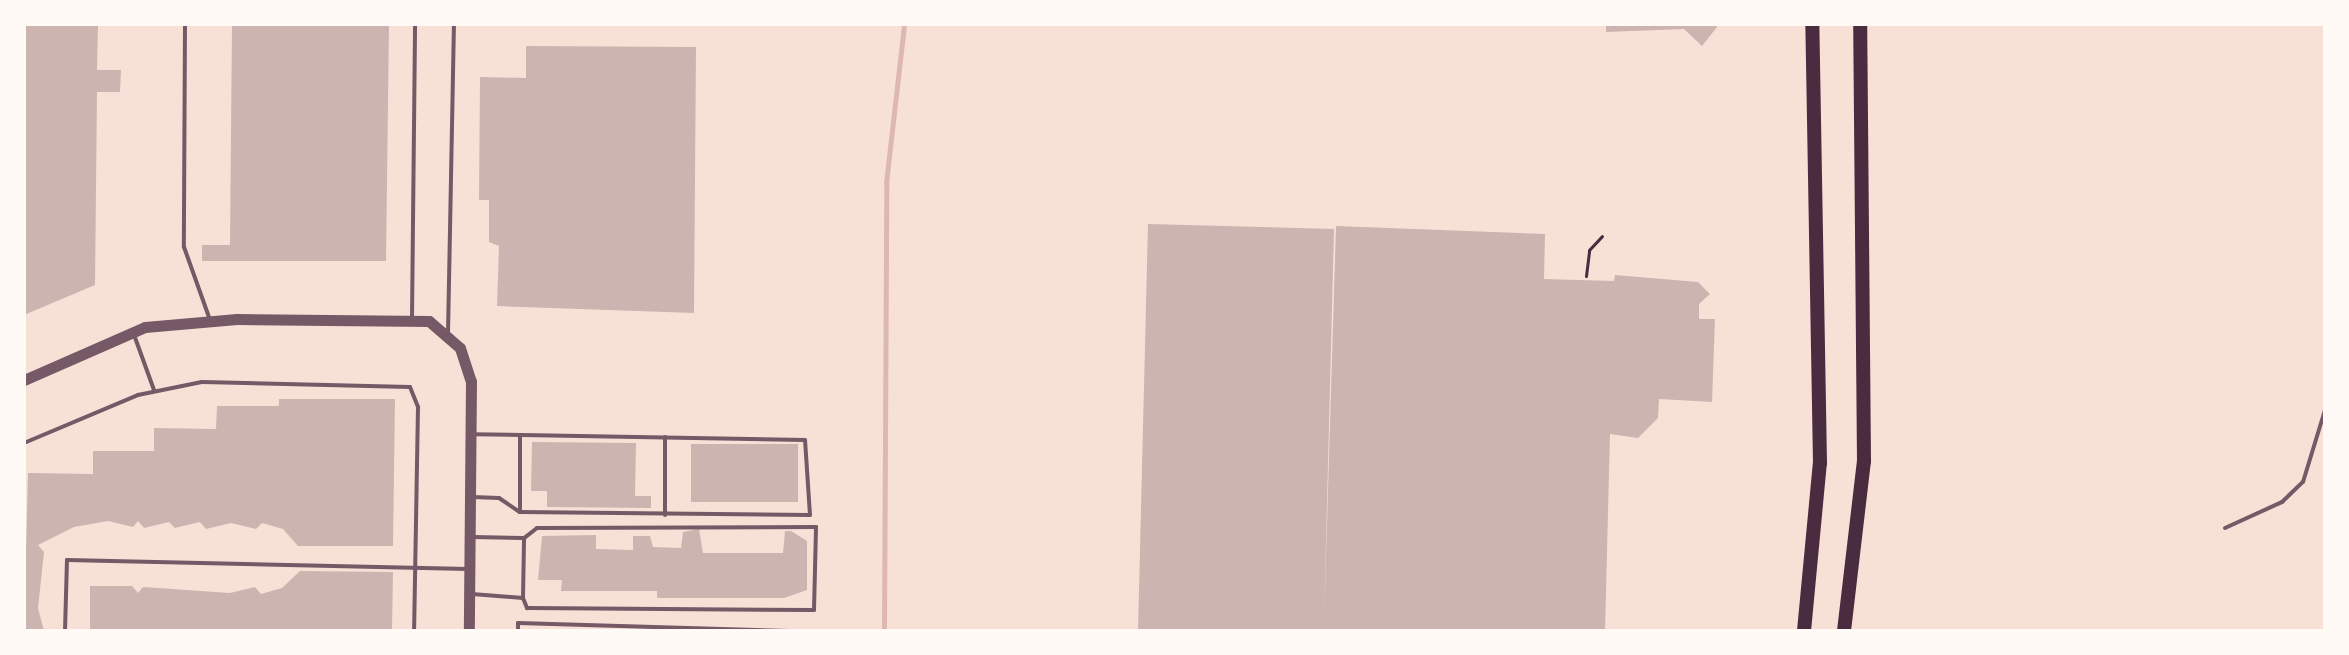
<!DOCTYPE html>
<style>
body{margin:0}
#map{position:relative;width:2349px;height:655px;overflow:hidden;background:#f7e1d7;font-family:"IBM Plex Sans",sans-serif}
div>[style]{position:absolute}
.stream>*{height:5px;margin:-2.5px;padding:0 2.5px;transform-origin:2.5px;border-radius:2.5px;background:#dcb8b0}
.building>*{inset:0;background:#ccb4b1;transform-origin:0 0}
.path>*{height:3px;margin:-1.5px;padding:0 1.5px;transform-origin:1.5px;border-radius:1.5px;background:#4a2c40}
.service>*{height:4px;margin:-2px;padding:0 2px;transform-origin:2px;border-radius:2px;background:#755966}
.tertiary>*{height:11px;margin:-5.5px;padding:0 5.5px;transform-origin:5.5px;border-radius:5.5px;background:#755966}
.primary>*{height:14px;margin:-7px;padding:0 7px;transform-origin:7px;border-radius:7px;background:#4a2c40}
span{translate:-50% -50%;white-space:nowrap;text-align:center;line-height:1.15;-webkit-text-stroke:6px #fffaf5;paint-order:stroke}
.frame{position:absolute;inset:0;border:26px solid #fffaf5;pointer-events:none}
</style>
<div id="map">
<div class="stream">
<i style="left:884px;top:631px;width:448px;rotate:-89.7deg"></i>
<i style="left:886px;top:183px;width:160px;rotate:-83.5deg"></i>
</div>
<div class="building">
<i style="clip-path:polygon(24px 24px,98px 24px,97px 70px,121px 70px,120px 92px,97px 92px,95px 285px,24px 315px)"></i>
<i style="clip-path:polygon(232px 24px,389px 24px,386px 261px,202px 261px,202px 245px,230px 245px)"></i>
<i style="clip-path:polygon(1606px 24px,1717px 24px,1717px 27px,1702px 46px,1684px 29px,1606px 32px)"></i>
<i style="clip-path:polygon(526px 46px,696px 47px,694px 313px,497px 306px,499px 246px,489px 242px,489px 200px,479px 200px,480px 77px,526px 78px)"></i>
<i style="clip-path:polygon(1148px 224px,1334px 229px,1324px 622px,1336px 226px,1545px 234px,1544px 279px,1614px 281px,1615px 275px,1698px 282px,1710px 294px,1699px 304px,1699px 319px,1715px 319px,1712px 402px,1659px 399px,1658px 418px,1638px 438px,1610px 434px,1605px 631px,1138px 631px)"></i>
<i style="clip-path:polygon(279px 399px,395px 399px,393px 546px,298px 546px,283px 529px,262px 523px,256px 529px,231px 523px,206px 529px,200px 522px,175px 528px,169px 522px,144px 528px,138px 521px,133px 527px,108px 521px,74px 527px,38px 545px,44px 552px,38px 608px,44px 631px,24px 631px,28px 473px,93px 474px,93px 451px,154px 451px,154px 428px,216px 429px,217px 406px,279px 406px)"></i>
<i style="clip-path:polygon(532px 442px,636px 443px,635px 496px,651px 496px,651px 508px,547px 507px,547px 491px,531px 491px)"></i>
<i style="left:691px;top:444px;width:107px;height:58px"></i>
<i style="clip-path:polygon(699px 529px,703px 553px,783px 553px,785px 531px,791px 531px,807px 541px,807px 590px,784px 598px,657px 598px,657px 591px,561px 591px,562px 580px,538px 580px,542px 536px,596px 535px,596px 549px,633px 550px,633px 536px,650px 536px,653px 547px,681px 548px,683px 532px)"></i>
<i style="clip-path:polygon(300px 571px,393px 572px,392px 631px,90px 631px,90px 586px,132px 586px,138px 593px,143px 587px,230px 593px,255px 587px,261px 594px,282px 588px)"></i>
</div>
<div class="path">
<i style="left:1586px;top:276px;width:26px;rotate:-83deg"></i>
<i style="left:1589px;top:250px;width:19px;rotate:-47deg"></i>
</div>
<div class="service">
<i style="left:185px;top:24px;width:223px;rotate:90.3deg"></i>
<i style="left:184px;top:247px;width:77px;rotate:70.4deg"></i>
<i style="left:412px;top:318px;width:294px;rotate:-89.4deg"></i>
<i style="left:133px;top:332px;width:62px;rotate:70.1deg"></i>
<i style="left:448px;top:334px;width:310px;rotate:-88.9deg"></i>
<i style="left:665px;top:437px;width:78px;rotate:90deg"></i>
<i style="left:24px;top:443px;width:124px;rotate:-22.8deg"></i>
<i style="left:138px;top:395px;width:65px;rotate:-11.5deg"></i>
<i style="left:202px;top:382px;width:208px;rotate:1.4deg"></i>
<i style="left:410px;top:387px;width:22px;rotate:68deg"></i>
<i style="left:418px;top:407px;width:224px;rotate:91deg"></i>
<i style="left:472px;top:497px;width:27px;rotate:2deg"></i>
<i style="left:499px;top:498px;width:25px;rotate:34deg"></i>
<i style="left:520px;top:512px;width:290px;rotate:0.6deg"></i>
<i style="left:810px;top:515px;width:75px;rotate:-93.8deg"></i>
<i style="left:805px;top:440px;width:332px;rotate:-179deg"></i>
<i style="left:520px;top:512px;width:77px;rotate:-90deg"></i>
<i style="left:2225px;top:528px;width:63px;rotate:-24.5deg"></i>
<i style="left:2282px;top:502px;width:29px;rotate:-44deg"></i>
<i style="left:2303px;top:482px;width:75px;rotate:-73deg"></i>
<i style="left:472px;top:594px;width:51px;rotate:4.5deg"></i>
<i style="left:523px;top:598px;width:60px;rotate:-89deg"></i>
<i style="left:524px;top:538px;width:51px;rotate:-178.9deg"></i>
<i style="left:523px;top:598px;width:11px;rotate:68deg"></i>
<i style="left:527px;top:608px;width:287px;rotate:0.4deg"></i>
<i style="left:814px;top:610px;width:83px;rotate:-88.6deg"></i>
<i style="left:816px;top:527px;width:279px;rotate:179.8deg"></i>
<i style="left:537px;top:528px;width:16px;rotate:142deg"></i>
<i style="left:65px;top:631px;width:71px;rotate:-88.4deg"></i>
<i style="left:67px;top:560px;width:401px;rotate:1.3deg"></i>
<i style="left:518px;top:631px;width:8px;rotate:-90deg"></i>
<i style="left:518px;top:623px;width:272px;rotate:1.7deg"></i>
</div>
<div class="tertiary">
<i style="left:24px;top:380px;width:132px;rotate:-23.7deg"></i>
<i style="left:145px;top:327px;width:92px;rotate:-5deg"></i>
<i style="left:237px;top:319px;width:192px;rotate:0.6deg"></i>
<i style="left:429px;top:321px;width:41px;rotate:41.1deg"></i>
<i style="left:460px;top:348px;width:35px;rotate:72deg"></i>
<i style="left:471px;top:381px;width:250px;rotate:90.5deg"></i>
</div>
<div class="primary">
<i style="left:1804px;top:631px;width:169px;rotate:-84.6deg"></i>
<i style="left:1820px;top:463px;width:439px;rotate:-91deg"></i>
<i style="left:1844px;top:631px;width:171px;rotate:-83.3deg"></i>
<i style="left:1864px;top:461px;width:437px;rotate:-90.5deg"></i>
</div>
<div class="frame"></div>
</div>
